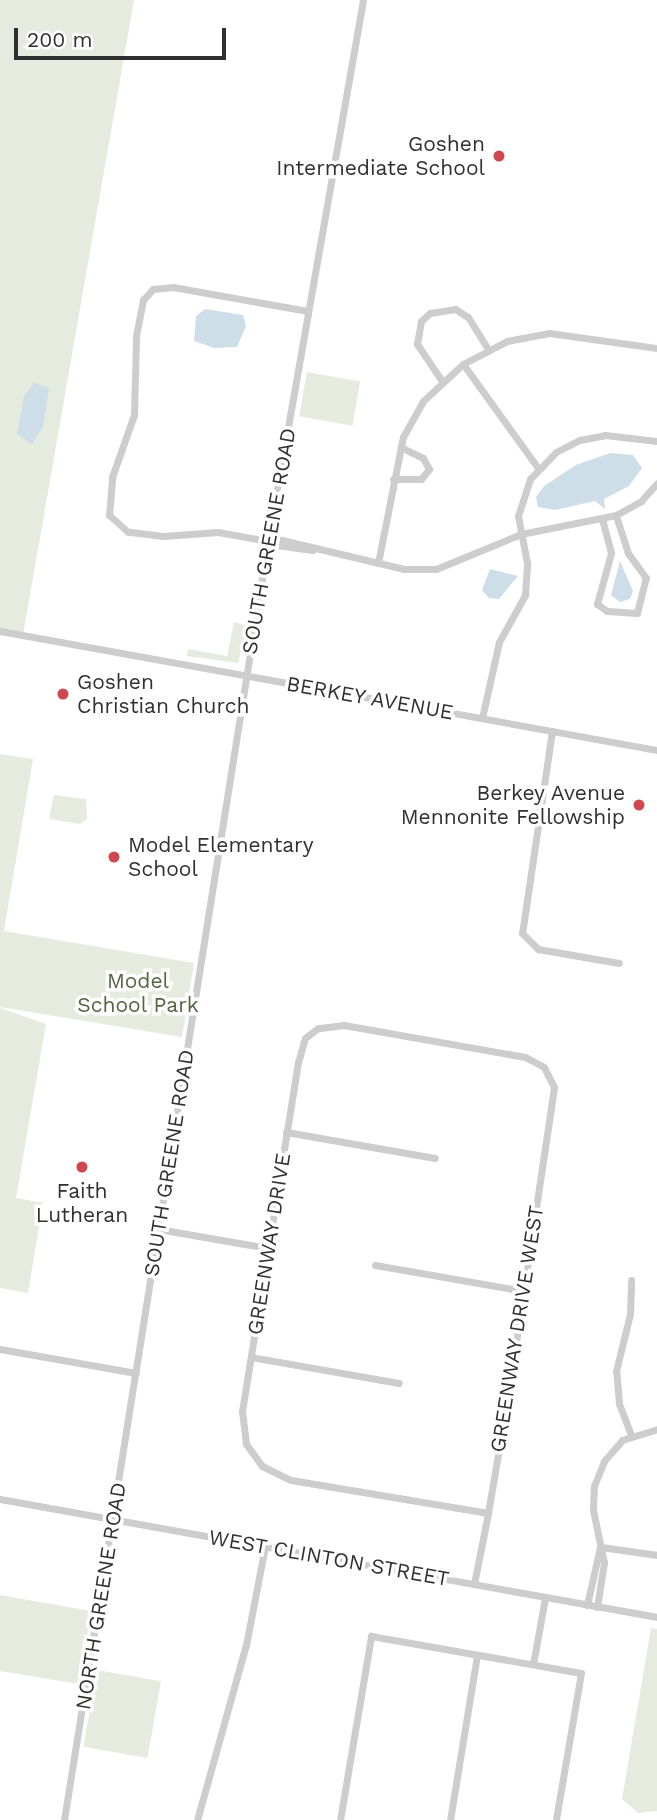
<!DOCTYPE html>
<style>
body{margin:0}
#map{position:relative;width:657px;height:1820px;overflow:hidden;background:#fff;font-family:"Work Sans",sans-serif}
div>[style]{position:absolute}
.green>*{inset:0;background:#e5ebdf;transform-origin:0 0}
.water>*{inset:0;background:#cedee8}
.minor>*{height:7px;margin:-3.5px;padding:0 3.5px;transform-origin:3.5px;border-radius:3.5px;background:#cdcdcd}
.dots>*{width:19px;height:19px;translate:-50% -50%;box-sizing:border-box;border:4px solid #fff;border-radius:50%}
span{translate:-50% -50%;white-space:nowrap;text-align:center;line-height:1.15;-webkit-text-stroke:7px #fff;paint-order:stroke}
.poi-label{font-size:21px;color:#303030}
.right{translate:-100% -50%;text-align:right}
.left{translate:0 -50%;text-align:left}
.street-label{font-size:21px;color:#303030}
.park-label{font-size:21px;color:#526642}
.scale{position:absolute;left:14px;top:28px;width:212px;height:32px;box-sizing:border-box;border:4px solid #303030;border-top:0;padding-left:9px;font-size:21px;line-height:24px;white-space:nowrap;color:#303030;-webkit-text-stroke:5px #fff;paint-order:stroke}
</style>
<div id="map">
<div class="green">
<i style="clip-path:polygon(0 0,134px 0,23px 635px,0 631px)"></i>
<i style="left:307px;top:372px;width:54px;height:45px;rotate:10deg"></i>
<i style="clip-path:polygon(234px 622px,247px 626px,238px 663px,187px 656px,188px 649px,227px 656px)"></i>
<i style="clip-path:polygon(0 754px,33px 759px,4px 931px,194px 963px,182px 1037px,0 1007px)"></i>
<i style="clip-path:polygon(54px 795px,86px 799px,87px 819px,80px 824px,49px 819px)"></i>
<i style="clip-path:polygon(0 1008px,46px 1024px,16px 1198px,43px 1203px,28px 1293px,0 1288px)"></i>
<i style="clip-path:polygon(0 1595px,91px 1611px,79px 1684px,0 1671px)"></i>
<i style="clip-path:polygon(651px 1628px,657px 1629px,657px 1811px,638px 1813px,622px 1799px)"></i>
<i style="left:97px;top:1670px;width:65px;height:78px;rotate:10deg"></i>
</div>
<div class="water">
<i style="clip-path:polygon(205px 309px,243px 315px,246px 326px,237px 347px,214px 348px,194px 341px,196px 316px)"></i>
<i style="clip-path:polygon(34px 383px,49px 388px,43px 427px,32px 444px,17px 434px,24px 396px)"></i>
<i style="clip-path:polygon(610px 453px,633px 455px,642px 468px,629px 486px,604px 499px,605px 509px,595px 501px,555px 510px,538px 507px,536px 497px,544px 486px,576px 465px)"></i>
<i style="clip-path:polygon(620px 561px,633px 591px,630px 599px,620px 602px,611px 595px)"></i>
<i style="clip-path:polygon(490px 569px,518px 576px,499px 599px,489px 598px,482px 590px)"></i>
</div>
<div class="minor">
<i style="left:463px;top:364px;width:128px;rotate:54.2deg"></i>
<i style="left:442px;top:381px;width:45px;rotate:-124deg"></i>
<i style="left:417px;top:344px;width:23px;rotate:-80deg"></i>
<i style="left:421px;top:321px;width:12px;rotate:-42deg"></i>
<i style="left:430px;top:313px;width:25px;rotate:-9deg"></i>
<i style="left:455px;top:309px;width:15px;rotate:32deg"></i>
<i style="left:468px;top:317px;width:36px;rotate:58deg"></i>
<i style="left:393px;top:479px;width:28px"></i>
<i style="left:421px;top:479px;width:13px;rotate:-51deg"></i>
<i style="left:429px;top:469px;width:13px;rotate:-119deg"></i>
<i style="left:423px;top:458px;width:25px;rotate:-154deg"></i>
<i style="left:602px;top:519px;width:35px;rotate:75deg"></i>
<i style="left:611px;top:553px;width:53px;rotate:105.4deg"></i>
<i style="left:597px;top:604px;width:12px;rotate:35deg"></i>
<i style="left:607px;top:611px;width:30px;rotate:4deg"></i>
<i style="left:637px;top:613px;width:36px;rotate:-76deg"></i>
<i style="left:646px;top:578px;width:31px;rotate:-126deg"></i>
<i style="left:628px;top:553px;width:40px;rotate:-108deg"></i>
<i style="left:269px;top:537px;width:139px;rotate:13.3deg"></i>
<i style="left:404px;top:569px;width:32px"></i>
<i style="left:436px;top:569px;width:92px;rotate:-22.4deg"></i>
<i style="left:521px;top:534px;width:97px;rotate:-11.3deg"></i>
<i style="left:616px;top:515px;width:29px;rotate:-29deg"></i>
<i style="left:641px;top:501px;width:24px;rotate:-48deg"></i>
<i style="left:268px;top:541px;width:51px;rotate:-169.8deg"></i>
<i style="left:218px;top:532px;width:55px;rotate:175.8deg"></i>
<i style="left:163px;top:536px;width:35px;rotate:-173deg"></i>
<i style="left:128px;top:532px;width:25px;rotate:-138deg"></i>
<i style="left:109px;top:515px;width:38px;rotate:-85deg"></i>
<i style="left:112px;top:477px;width:66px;rotate:-70.5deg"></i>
<i style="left:134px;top:415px;width:79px;rotate:-88.5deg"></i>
<i style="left:136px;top:336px;width:37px;rotate:-79deg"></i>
<i style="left:143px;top:300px;width:15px;rotate:-48deg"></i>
<i style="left:153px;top:289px;width:20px;rotate:-6deg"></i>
<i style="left:173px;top:287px;width:137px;rotate:10.1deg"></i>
<i style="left:268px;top:544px;width:45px;rotate:7.6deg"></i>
<i style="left:378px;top:563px;width:128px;rotate:-78.8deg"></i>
<i style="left:403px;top:437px;width:41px;rotate:-60.9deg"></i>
<i style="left:423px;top:401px;width:54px;rotate:-42.8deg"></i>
<i style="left:463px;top:364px;width:50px;rotate:-27.6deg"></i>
<i style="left:507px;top:341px;width:43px;rotate:-10.8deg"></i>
<i style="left:549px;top:333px;width:109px;rotate:7.9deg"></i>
<i style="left:0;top:631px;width:668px;rotate:10.27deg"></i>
<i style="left:482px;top:718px;width:78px;rotate:-77.4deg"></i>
<i style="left:499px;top:642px;width:54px;rotate:-61deg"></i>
<i style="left:525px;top:595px;width:32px;rotate:-86deg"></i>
<i style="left:527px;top:563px;width:48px;rotate:-100.8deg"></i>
<i style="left:518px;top:516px;width:39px;rotate:-72deg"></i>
<i style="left:530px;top:479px;width:37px;rotate:-46deg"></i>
<i style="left:556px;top:452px;width:27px;rotate:-27deg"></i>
<i style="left:580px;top:440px;width:25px;rotate:-11deg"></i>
<i style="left:605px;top:435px;width:52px;rotate:6.6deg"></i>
<i style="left:552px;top:731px;width:204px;rotate:98.4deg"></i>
<i style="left:522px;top:933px;width:23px;rotate:45deg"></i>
<i style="left:538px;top:949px;width:82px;rotate:9.8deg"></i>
<i style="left:286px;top:1132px;width:151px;rotate:9.9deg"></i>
<i style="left:158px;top:1229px;width:112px;rotate:9.8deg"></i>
<i style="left:375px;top:1265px;width:151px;rotate:9.9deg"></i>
<i style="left:0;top:1349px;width:138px;rotate:10deg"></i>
<i style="left:251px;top:1357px;width:150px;rotate:10deg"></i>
<i style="left:631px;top:1435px;width:34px;rotate:-111deg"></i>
<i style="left:619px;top:1403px;width:32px;rotate:-95deg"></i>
<i style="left:616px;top:1371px;width:59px;rotate:-76.2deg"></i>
<i style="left:630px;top:1314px;width:34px;rotate:-88deg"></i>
<i style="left:0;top:1499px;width:668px;rotate:10.18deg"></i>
<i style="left:601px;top:1547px;width:57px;rotate:8.1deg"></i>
<i style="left:474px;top:1584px;width:72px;rotate:-78.8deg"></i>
<i style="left:488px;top:1513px;width:113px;rotate:-80.3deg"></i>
<i style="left:507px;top:1402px;width:318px;rotate:-81.5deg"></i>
<i style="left:554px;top:1087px;width:22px;rotate:-117deg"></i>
<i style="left:544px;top:1067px;width:21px;rotate:-152deg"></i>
<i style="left:525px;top:1057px;width:184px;rotate:-170deg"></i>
<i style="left:344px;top:1025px;width:26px;rotate:173deg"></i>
<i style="left:318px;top:1028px;width:16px;rotate:142deg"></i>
<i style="left:305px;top:1038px;width:25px;rotate:106deg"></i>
<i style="left:298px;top:1062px;width:353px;rotate:99.1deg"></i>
<i style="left:242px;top:1411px;width:33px;rotate:83deg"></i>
<i style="left:246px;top:1444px;width:27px;rotate:54deg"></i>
<i style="left:262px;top:1466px;width:32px;rotate:26deg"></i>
<i style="left:291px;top:1480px;width:200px;rotate:9.5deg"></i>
<i style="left:587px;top:1605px;width:59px;rotate:-77.4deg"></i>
<i style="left:597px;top:1607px;width:45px;rotate:-81deg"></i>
<i style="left:604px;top:1563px;width:54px;rotate:-101.7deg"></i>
<i style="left:593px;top:1510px;width:24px;rotate:-88deg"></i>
<i style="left:594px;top:1486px;width:27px;rotate:-68deg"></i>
<i style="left:604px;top:1461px;width:28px;rotate:-49deg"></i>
<i style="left:622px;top:1440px;width:37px;rotate:-17deg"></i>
<i style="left:533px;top:1664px;width:67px;rotate:-79.7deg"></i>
<i style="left:64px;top:1820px;width:1295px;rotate:-80.94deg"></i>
<i style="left:268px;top:541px;width:549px;rotate:-80.04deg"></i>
<i style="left:197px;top:1820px;width:182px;rotate:-74.4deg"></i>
<i style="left:246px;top:1645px;width:101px;rotate:-79.1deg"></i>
<i style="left:340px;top:1820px;width:187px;rotate:-80.4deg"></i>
<i style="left:371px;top:1636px;width:213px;rotate:10deg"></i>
<i style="left:581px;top:1673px;width:149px;rotate:99.7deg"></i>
<i style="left:450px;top:1820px;width:167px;rotate:-80.7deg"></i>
</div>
<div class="dots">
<i style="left:499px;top:156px;background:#d1474f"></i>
<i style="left:63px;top:694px;background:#d1474f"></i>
<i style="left:639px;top:805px;background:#d1474f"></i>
<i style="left:114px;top:857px;background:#d1474f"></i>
<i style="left:82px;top:1167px;background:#d1474f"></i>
</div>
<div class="poi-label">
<span class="right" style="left:485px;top:156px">Goshen<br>Intermediate School</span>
<span class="left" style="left:77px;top:694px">Goshen<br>Christian Church</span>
<span class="right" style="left:625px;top:805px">Berkey Avenue<br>Mennonite Fellowship</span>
<span class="left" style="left:128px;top:857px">Model Elementary<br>School</span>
<span style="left:82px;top:1203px">Faith<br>Lutheran</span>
</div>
<div class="street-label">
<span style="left:269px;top:541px;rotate:-80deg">SOUTH GREENE ROAD</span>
<span style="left:370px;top:698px;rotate:10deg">BERKEY AVENUE</span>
<span style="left:169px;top:1163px;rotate:-81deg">SOUTH GREENE ROAD</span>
<span style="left:269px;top:1244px;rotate:-81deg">GREENWAY DRIVE</span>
<span style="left:517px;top:1329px;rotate:-81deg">GREENWAY DRIVE WEST</span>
<span style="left:329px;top:1558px;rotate:10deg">WEST CLINTON STREET</span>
<span style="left:101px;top:1596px;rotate:-81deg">NORTH GREENE ROAD</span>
</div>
<div class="park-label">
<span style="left:138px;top:993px">Model<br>School Park</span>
</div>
<div class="scale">200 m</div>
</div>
